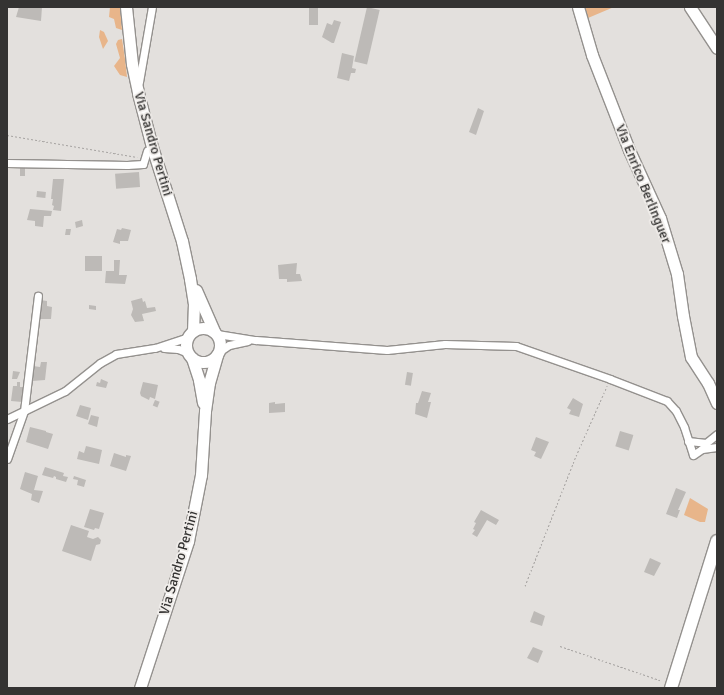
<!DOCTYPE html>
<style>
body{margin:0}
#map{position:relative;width:724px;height:695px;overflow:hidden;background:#e3e0dd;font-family:Signika,sans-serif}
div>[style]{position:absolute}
.green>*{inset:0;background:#e8b58a}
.building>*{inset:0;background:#bdbab7;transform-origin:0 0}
.path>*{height:1px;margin-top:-0.5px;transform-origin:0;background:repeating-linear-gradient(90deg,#a7a4a2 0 2px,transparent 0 4px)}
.roads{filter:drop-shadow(1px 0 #94918e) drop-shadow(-1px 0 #94918e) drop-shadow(0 1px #94918e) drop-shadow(0 -1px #94918e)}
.street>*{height:7px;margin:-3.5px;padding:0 3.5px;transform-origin:3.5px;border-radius:3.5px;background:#fff}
.secondary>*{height:11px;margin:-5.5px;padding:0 5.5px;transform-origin:5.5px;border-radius:5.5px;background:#fff}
.secondary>.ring{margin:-5.5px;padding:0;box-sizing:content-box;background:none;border:11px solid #fff;border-radius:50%}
.primary>*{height:12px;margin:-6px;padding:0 6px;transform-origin:6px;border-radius:6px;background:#fff}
span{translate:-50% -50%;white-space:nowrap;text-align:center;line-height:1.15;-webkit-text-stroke:3.5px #f0edea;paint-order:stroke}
.street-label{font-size:14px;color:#343332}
.frame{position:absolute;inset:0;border:8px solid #343332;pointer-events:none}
</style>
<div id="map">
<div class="green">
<i style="clip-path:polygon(110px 7px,120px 7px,122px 30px,116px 28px,114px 19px,109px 17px)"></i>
<i style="clip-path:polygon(585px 7px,614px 7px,588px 18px)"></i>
<i style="clip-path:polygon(100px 30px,104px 32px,108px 41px,103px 49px,99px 37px)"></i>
<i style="clip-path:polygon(122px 39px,125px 59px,127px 77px,120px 75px,114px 66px,120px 58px,116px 44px,118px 40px)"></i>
<i style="clip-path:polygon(690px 498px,708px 509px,705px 522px,700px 522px,684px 515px)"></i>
</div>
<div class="building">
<i style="clip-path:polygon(19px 7px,42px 7px,41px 21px,16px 17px)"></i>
<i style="left:309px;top:7px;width:9px;height:18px"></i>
<i style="left:367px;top:7px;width:13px;height:56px;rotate:13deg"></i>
<i style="clip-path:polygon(334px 20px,341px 22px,334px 43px,332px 43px,322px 37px,327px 23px,332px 25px)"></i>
<i style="clip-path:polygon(342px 53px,354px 56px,352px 68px,356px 69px,355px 73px,351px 73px,349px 81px,337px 78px)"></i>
<i style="clip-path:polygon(478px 108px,484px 111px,476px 135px,469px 132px)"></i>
<i style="left:20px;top:167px;width:5px;height:9px"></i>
<i style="left:139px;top:172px;width:15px;height:24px;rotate:86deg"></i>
<i style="clip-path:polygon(53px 179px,64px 179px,61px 211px,53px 210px,54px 206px,52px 205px,53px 199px,51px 199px)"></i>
<i style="left:37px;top:191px;width:9px;height:6px;rotate:6deg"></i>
<i style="clip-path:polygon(30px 209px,52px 211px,51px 216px,44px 216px,43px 227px,35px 226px,35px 221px,27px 220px)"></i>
<i style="clip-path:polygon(82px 220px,83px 226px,76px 228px,75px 222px)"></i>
<i style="clip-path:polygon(122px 228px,131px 230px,128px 241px,120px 241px,120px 244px,113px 242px,117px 229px,121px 230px)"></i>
<i style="clip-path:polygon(66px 229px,71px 229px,70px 235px,65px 235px)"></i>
<i style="left:85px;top:256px;width:17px;height:15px"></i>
<i style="clip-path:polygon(114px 260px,120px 260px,119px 275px,127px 275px,125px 284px,105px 283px,106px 271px,114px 271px)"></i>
<i style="clip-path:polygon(297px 263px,296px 274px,300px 274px,302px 281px,287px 282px,287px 279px,279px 279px,278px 265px)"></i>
<i style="clip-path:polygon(142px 298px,143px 302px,145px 301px,147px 308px,155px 307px,156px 311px,142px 314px,144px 321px,135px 322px,131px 315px,133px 309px,131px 301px)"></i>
<i style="clip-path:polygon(40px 300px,47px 301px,47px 306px,52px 307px,51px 319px,37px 319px)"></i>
<i style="clip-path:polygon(89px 305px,96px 306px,96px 310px,89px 309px)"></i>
<i style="clip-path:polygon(41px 362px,47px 362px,45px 380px,32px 381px,33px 366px,40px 367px)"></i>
<i style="clip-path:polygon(13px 371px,20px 372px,17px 379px,12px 379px)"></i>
<i style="left:407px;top:372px;width:6px;height:13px;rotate:9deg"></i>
<i style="clip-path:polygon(101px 379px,108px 382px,106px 388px,96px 386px,97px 382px,100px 383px)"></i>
<i style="clip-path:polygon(17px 382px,20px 382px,20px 387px,23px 387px,22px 402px,11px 401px,13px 386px,17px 386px)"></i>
<i style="clip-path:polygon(143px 382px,158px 385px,155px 399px,150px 397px,149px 400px,141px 396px,140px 393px)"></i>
<i style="clip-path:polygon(422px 391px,431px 393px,428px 402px,431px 402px,427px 418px,415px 414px,416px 403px,418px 403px)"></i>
<i style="clip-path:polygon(573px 398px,583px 404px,579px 417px,569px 414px,571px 410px,567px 408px)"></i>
<i style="left:155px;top:400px;width:5px;height:6px;rotate:22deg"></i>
<i style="clip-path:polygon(275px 402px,275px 404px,285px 403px,285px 412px,269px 413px,269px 403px)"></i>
<i style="clip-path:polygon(80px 405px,91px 408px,88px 420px,76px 416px)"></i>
<i style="clip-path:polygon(91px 415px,99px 417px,97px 427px,88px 424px)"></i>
<i style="clip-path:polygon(30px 427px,46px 431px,46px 432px,53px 434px,48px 449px,26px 442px)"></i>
<i style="left:620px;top:431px;width:14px;height:16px;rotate:17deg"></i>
<i style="clip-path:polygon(536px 437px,549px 442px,541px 459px,534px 456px,536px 452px,531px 450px)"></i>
<i style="clip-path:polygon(86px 446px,102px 450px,99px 464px,77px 459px,79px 451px,84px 453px)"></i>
<i style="clip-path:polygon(114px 453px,126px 457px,126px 455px,131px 456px,126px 471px,110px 466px)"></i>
<i style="clip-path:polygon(45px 467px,64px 473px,63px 476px,68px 477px,66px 482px,56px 479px,56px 477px,54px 476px,53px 478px,42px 475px)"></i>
<i style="clip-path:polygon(25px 472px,38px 476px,34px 490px,43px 491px,39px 503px,31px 500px,32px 494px,20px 489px)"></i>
<i style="clip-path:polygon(74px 476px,86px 480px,84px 487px,77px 485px,78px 480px,73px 479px)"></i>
<i style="clip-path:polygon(676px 488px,686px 492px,678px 510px,680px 510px,677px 518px,666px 514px)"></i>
<i style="clip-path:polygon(90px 509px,104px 513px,99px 529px,95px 528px,94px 530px,84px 527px)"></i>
<i style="clip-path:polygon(481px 510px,499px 520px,496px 525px,487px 520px,477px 537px,472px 534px,475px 530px,473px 529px,476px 523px,474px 522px)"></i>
<i style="clip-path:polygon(71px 525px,89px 531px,87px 537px,93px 539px,98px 537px,101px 540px,100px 544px,96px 545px,91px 561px,62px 551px)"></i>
<i style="clip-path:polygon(650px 558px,661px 563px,654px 576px,644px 572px)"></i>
<i style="clip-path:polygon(534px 611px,545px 616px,542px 626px,530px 622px)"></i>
<i style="clip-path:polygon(533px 647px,543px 651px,538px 663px,527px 658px)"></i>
</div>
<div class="path">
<i style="left:7px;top:135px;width:132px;rotate:9.6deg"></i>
<i style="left:525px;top:586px;width:140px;rotate:-68.6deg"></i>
<i style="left:576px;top:456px;width:77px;rotate:-66.1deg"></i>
<i style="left:560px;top:646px;width:106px;rotate:18.8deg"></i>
</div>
<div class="roads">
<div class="street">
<i style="left:139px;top:82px;width:76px;rotate:-80.2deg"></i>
<i style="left:7px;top:163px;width:120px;rotate:1deg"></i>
<i style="left:127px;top:165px;width:16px;rotate:-4deg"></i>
<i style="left:143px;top:164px;width:14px;rotate:-73deg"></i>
<i style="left:217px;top:334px;width:39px;rotate:9deg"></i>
<i style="left:256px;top:340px;width:131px;rotate:4.4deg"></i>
<i style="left:387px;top:350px;width:58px;rotate:-5.9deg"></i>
<i style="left:445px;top:344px;width:71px;rotate:1.6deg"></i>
<i style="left:516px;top:346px;width:100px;rotate:19.3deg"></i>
<i style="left:610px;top:379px;width:61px;rotate:21.1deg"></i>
<i style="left:667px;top:401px;width:13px;rotate:48deg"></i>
<i style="left:676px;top:411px;width:18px;rotate:63deg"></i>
<i style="left:684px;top:427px;width:29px;rotate:72deg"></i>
<i style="left:693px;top:455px;width:11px;rotate:-34deg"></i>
<i style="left:702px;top:449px;width:15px;rotate:-8deg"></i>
<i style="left:164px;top:348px;width:14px;rotate:4deg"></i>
<i style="left:178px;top:349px;width:11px;rotate:22deg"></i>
<i style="left:219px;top:352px;width:12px;rotate:-35deg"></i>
<i style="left:229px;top:345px;width:19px;rotate:-12deg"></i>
<i style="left:7px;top:419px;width:64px;rotate:-25.8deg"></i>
<i style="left:65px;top:391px;width:45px;rotate:-38.7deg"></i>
<i style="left:100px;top:363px;width:18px;rotate:-29deg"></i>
<i style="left:116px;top:354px;width:39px;rotate:-9deg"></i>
<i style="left:155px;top:348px;width:35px;rotate:-18deg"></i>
<i style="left:688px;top:441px;width:18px;rotate:6deg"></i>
<i style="left:706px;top:443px;width:14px;rotate:-39deg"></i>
<i style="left:7px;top:459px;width:51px;rotate:-70.5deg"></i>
<i style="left:24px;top:411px;width:116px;rotate:-83.1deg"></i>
</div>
<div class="secondary">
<i style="left:126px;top:7px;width:57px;rotate:84deg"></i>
<i style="left:132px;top:64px;width:30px;rotate:78deg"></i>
<i style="left:138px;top:93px;width:56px;rotate:75.5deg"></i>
<i style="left:152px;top:147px;width:99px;rotate:72.3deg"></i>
<i style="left:182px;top:241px;width:39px;rotate:78deg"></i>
<i style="left:190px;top:279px;width:24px;rotate:81deg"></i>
<i style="left:194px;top:303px;width:27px;rotate:92deg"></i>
<i style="left:578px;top:7px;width:50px;rotate:73.7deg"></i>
<i style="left:592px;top:55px;width:102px;rotate:68.7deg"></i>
<i style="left:629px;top:150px;width:75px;rotate:65.5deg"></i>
<i style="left:660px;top:218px;width:59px;rotate:73.1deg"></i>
<i style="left:677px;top:274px;width:42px;rotate:81.9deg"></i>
<i style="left:683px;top:316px;width:42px;rotate:79deg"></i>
<i style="left:691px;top:357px;width:31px;rotate:57deg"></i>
<i style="left:708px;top:383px;width:22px;rotate:66deg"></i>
<i style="left:690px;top:7px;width:49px;rotate:56.6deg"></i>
<i style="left:196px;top:290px;width:45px;rotate:66.3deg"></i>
<i class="ring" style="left:186px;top:328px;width:23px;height:23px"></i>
<i style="left:192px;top:358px;width:23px;rotate:72deg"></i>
<i style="left:199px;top:380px;width:23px;rotate:80deg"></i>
<i style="left:140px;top:688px;width:155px;rotate:-71.9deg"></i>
<i style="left:188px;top:541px;width:67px;rotate:-78.9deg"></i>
<i style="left:201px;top:475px;width:64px;rotate:-86.4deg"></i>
<i style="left:205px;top:411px;width:28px;rotate:-82deg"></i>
<i style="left:209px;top:383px;width:29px;rotate:-74deg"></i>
</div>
<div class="primary">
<i style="left:671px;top:688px;width:154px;rotate:-72.6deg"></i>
</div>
</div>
<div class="street-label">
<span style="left:153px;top:144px;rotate:74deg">Via Sandro Pertini</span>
<span style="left:643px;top:184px;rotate:68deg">Via Enrico Berlinguer</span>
<span style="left:179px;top:563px;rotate:-74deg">Via Sandro Pertini</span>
</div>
<div class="frame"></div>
</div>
